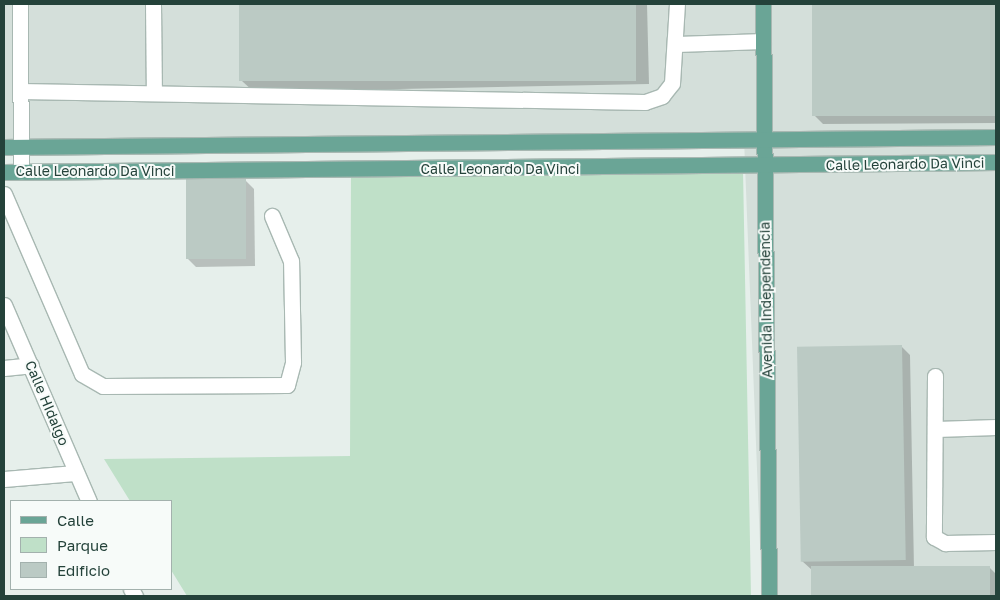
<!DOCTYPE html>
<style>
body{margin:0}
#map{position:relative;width:1000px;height:600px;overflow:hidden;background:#e6efeb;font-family:"Golos Text",sans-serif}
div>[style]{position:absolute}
.built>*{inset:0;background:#d4dfda}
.green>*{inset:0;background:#bfe0c8}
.shadow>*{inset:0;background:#0003}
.building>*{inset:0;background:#bbcac4;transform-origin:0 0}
.roads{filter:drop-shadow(1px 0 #a8b8b2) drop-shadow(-1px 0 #a8b8b2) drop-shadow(0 1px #a8b8b2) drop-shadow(0 -1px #a8b8b2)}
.minor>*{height:15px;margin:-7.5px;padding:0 7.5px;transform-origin:7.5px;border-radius:7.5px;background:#fff}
.major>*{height:15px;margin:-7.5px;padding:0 7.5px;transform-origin:7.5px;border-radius:7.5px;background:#6aa596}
span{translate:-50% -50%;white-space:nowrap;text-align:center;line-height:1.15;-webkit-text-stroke:4px #f7fbf9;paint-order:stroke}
.street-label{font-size:14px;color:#24423a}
.frame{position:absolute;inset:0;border:5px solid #24423a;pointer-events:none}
.legend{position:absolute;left:10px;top:500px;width:162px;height:90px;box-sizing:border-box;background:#f7fbf9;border:1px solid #a3b1ad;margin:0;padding:6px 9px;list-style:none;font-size:15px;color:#24423a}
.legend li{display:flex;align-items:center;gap:10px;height:25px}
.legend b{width:25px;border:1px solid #a3b1ad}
</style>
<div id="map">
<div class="built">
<i style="clip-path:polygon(4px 4px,996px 4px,996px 596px,762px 596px,744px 139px,4px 145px)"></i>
</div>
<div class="green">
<i style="clip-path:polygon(351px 170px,743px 170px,751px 596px,187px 596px,171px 570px,171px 501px,130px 501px,104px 459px,350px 456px)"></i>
</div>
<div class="shadow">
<i style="clip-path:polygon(241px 4px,647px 4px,649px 84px,254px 92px,242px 81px)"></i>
<i style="clip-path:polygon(813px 4px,996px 4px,996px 123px,823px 124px,814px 115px)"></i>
<i style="clip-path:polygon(245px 180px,254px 189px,255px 266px,196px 267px,187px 258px)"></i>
<i style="clip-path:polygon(901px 346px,910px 355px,914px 569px,989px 567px,996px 574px,996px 596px,813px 596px,812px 570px,802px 561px)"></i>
</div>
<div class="building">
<i style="left:239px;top:4px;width:397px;height:77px"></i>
<i style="left:812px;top:4px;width:184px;height:112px"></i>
<i style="left:186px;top:179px;width:60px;height:80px"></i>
<i style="left:902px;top:345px;width:215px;height:105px;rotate:89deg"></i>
<i style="left:990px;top:566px;width:30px;height:179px;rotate:90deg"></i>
</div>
<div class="roads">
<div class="minor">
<i style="left:20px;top:4px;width:168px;rotate:89.7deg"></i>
<i style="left:153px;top:4px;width:89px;rotate:89.4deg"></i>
<i style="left:677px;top:44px;width:86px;rotate:-2deg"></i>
<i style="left:20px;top:91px;width:625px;rotate:1.01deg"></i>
<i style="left:645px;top:102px;width:18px;rotate:-19deg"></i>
<i style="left:662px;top:96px;width:16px;rotate:-52deg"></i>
<i style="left:672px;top:83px;width:79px;rotate:-86.4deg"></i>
<i style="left:4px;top:194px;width:196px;rotate:66.6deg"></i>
<i style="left:82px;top:374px;width:24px;rotate:30deg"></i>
<i style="left:103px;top:386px;width:184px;rotate:-0.3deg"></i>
<i style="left:287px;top:385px;width:24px;rotate:-75deg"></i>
<i style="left:293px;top:362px;width:101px;rotate:-91.1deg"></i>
<i style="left:291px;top:261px;width:49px;rotate:-112.9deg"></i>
<i style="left:4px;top:305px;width:214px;rotate:66.6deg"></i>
<i style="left:4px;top:368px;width:27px;rotate:-6deg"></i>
<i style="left:935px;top:376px;width:161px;rotate:90.4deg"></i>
<i style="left:934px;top:537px;width:13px;rotate:29deg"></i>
<i style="left:945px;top:543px;width:51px;rotate:-1.1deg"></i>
<i style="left:936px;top:429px;width:60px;rotate:-1.9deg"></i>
<i style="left:4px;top:479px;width:71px;rotate:-4.8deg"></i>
<i style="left:131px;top:589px;width:8px;rotate:60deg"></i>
</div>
<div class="major">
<i style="left:763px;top:4px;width:592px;rotate:89.42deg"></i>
<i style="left:4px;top:147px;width:992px;rotate:-0.58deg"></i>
<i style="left:4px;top:172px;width:992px;rotate:-0.58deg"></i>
</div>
</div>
<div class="street-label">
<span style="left:905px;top:164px;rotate:-1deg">Calle Leonardo Da Vinci</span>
<span style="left:500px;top:169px">Calle Leonardo Da Vinci</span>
<span style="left:95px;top:171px">Calle Leonardo Da Vinci</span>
<span style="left:766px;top:300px;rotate:-91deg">Avenida Independencia</span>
<span style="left:47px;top:403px;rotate:67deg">Calle HIdalgo</span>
</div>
<div class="frame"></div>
<ul class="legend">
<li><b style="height:6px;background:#6aa596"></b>Calle</li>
<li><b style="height:14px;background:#bfe0c8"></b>Parque</li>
<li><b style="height:14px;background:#bbcac4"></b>Edificio</li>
</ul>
</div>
